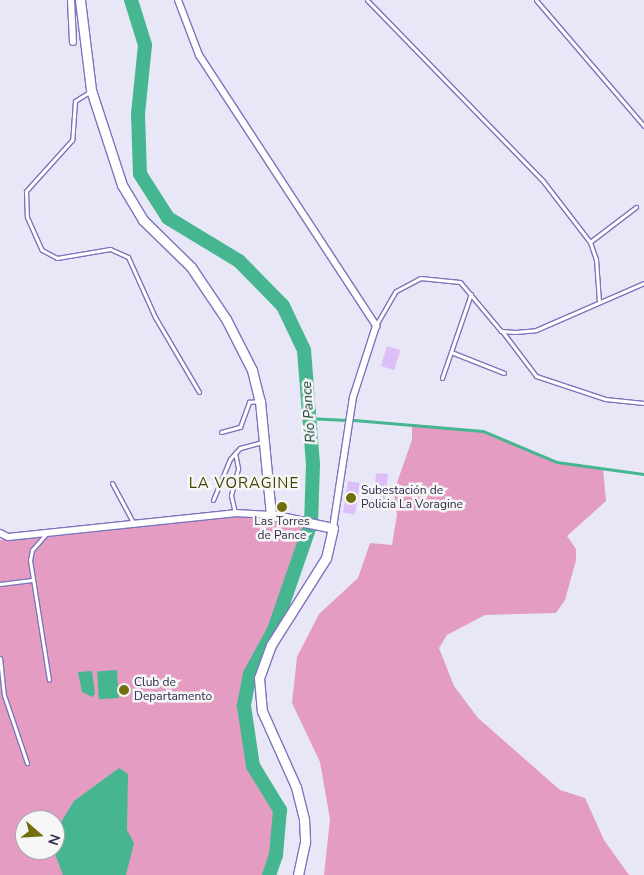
<!DOCTYPE html>
<meta charset="utf-8">
<style>
body{margin:0}
#map{position:relative;width:644px;height:875px;overflow:hidden;background:#e8e7f7;font-family:"Nunito Sans",sans-serif}
div>[style]{position:absolute}
.green>*{inset:0;background:#e49cc2}
.water>*{inset:0;background:#45b690;transform-origin:0 0}
.stream>*{height:2.5px;margin:-1.25px;padding:0 1.25px;transform-origin:1.25px;border-radius:1.25px;background:#45b690}
.river>*{height:14px;margin:-7px;padding:0 7px;transform-origin:7px;border-radius:7px;background:#45b690}
.building>*{inset:0;background:#dcbff9;transform-origin:0 0}
.roads{filter:drop-shadow(1px 0 #7c75bc) drop-shadow(-1px 0 #7c75bc) drop-shadow(0 1px #7c75bc) drop-shadow(0 -1px #7c75bc)}
.lane>*{height:3px;margin:-1.5px;padding:0 1.5px;transform-origin:1.5px;border-radius:1.5px;background:#fff}
.street>*{height:6px;margin:-3px;padding:0 3px;transform-origin:3px;border-radius:3px;background:#fff}
.secondary>*{height:9px;margin:-4.5px;padding:0 4.5px;transform-origin:4.5px;border-radius:4.5px;background:#fff}
.dots>*{width:14px;height:14px;translate:-50% -50%;box-sizing:border-box;border:2px solid #f6f6f6;border-radius:50%}
span{translate:-50% -50%;white-space:nowrap;text-align:center;line-height:1.15;-webkit-text-stroke:5px #f6f6f6;paint-order:stroke}
.poi-label{font-size:12px;color:#302d4b}
.left{translate:0 -50%;text-align:left}
.water-label{font-size:14px;color:#073a2b;font-style:italic}
.quarter-label{font-size:15px;color:#444100;letter-spacing:1px}
.north{position:absolute;left:15px;top:810px;width:50px;height:50px;box-sizing:border-box;background:#f6f6f6;border:1px solid #a7a6b2;border-radius:50%;rotate:109deg;font-size:14px;font-weight:700;line-height:20px;text-align:center;color:#302d4b}
.north::after{content:'';display:block;margin:auto;width:18px;height:22px;background:#716e0e;clip-path:polygon(50% 0,100% 100%,50% 72%,0 100%)}
</style>
<div id="map">
<div class="green">
<i style="clip-path:polygon(412px 424px,483px 431px,557px 462px,603px 468px,606px 501px,567px 536px,576px 549px,576px 560px,565px 600px,556px 613px,485px 615px,447px 635px,439px 648px,454px 686px,478px 718px,560px 790px,585px 798px,604px 840px,629px 875px,324px 875px,330px 819px,320px 762px,292px 703px,297px 657px,319px 614px,358px 578px,370px 543px,392px 545px,397px 515px,394px 491px,412px 440px)"></i>
<i style="clip-path:polygon(evenodd,235px 513px,311px 523px,274px 630px,250px 674px,244px 706px,253px 766px,280px 810px,276px 855px,269px 875px,0 875px,0 540px,235px 513px,25px 820px,55px 820px,55px 850px,25px 850px,25px 820px)"></i>
</div>
<div class="water">
<i style="left:117px;top:670px;width:28px;height:20px;rotate:86deg"></i>
<i style="clip-path:polygon(92px 671px,95px 694px,92px 697px,82px 692px,78px 672px)"></i>
<i style="clip-path:polygon(119px 768px,128px 774px,127px 830px,134px 843px,126px 875px,63px 875px,54px 851px,55px 832px,74px 801px)"></i>
</div>
<div class="stream">
<i style="left:307px;top:418px;width:39px;rotate:3deg"></i>
<i style="left:354px;top:420px;width:129px;rotate:4.9deg"></i>
<i style="left:483px;top:431px;width:80px;rotate:22.7deg"></i>
<i style="left:557px;top:462px;width:88px;rotate:7.9deg"></i>
</div>
<div class="river">
<i style="left:131px;top:0;width:47px;rotate:72.7deg"></i>
<i style="left:145px;top:45px;width:69px;rotate:95.8deg"></i>
<i style="left:138px;top:114px;width:60px;rotate:88.1deg"></i>
<i style="left:140px;top:174px;width:52px;rotate:57.5deg"></i>
<i style="left:168px;top:218px;width:83px;rotate:31.2deg"></i>
<i style="left:239px;top:261px;width:63px;rotate:45.6deg"></i>
<i style="left:283px;top:306px;width:49px;rotate:64.5deg"></i>
<i style="left:304px;top:350px;width:114px;rotate:85.5deg"></i>
<i style="left:313px;top:464px;width:59px;rotate:91.9deg"></i>
<i style="left:311px;top:523px;width:113px;rotate:109.1deg"></i>
<i style="left:274px;top:630px;width:50px;rotate:118.6deg"></i>
<i style="left:250px;top:674px;width:33px;rotate:101deg"></i>
<i style="left:244px;top:706px;width:61px;rotate:81.5deg"></i>
<i style="left:253px;top:766px;width:52px;rotate:58.5deg"></i>
<i style="left:280px;top:810px;width:45px;rotate:95.1deg"></i>
<i style="left:276px;top:855px;width:21px;rotate:109deg"></i>
</div>
<div class="building">
<i style="left:387px;top:346px;width:14px;height:21px;rotate:17deg"></i>
<i style="left:376px;top:473px;width:12px;height:27px;rotate:5deg"></i>
<i style="left:348px;top:481px;width:12px;height:32px;rotate:9deg"></i>
</div>
<div class="roads">
<div class="lane">
<i style="left:367px;top:0;width:252px;rotate:45.8deg"></i>
<i style="left:543px;top:181px;width:77px;rotate:52.4deg"></i>
<i style="left:590px;top:242px;width:18px;rotate:71deg"></i>
<i style="left:596px;top:259px;width:43px;rotate:86deg"></i>
<i style="left:536px;top:0;width:166px;rotate:49.4deg"></i>
<i style="left:91px;top:91px;width:19px;rotate:148deg"></i>
<i style="left:75px;top:101px;width:39px;rotate:94deg"></i>
<i style="left:72px;top:140px;width:69px;rotate:132deg"></i>
<i style="left:26px;top:191px;width:26px;rotate:88deg"></i>
<i style="left:27px;top:217px;width:36px;rotate:66deg"></i>
<i style="left:42px;top:250px;width:17px;rotate:28deg"></i>
<i style="left:57px;top:258px;width:54px;rotate:-9.6deg"></i>
<i style="left:110px;top:249px;width:20px;rotate:24deg"></i>
<i style="left:128px;top:257px;width:66px;rotate:65.8deg"></i>
<i style="left:155px;top:317px;width:87px;rotate:59.6deg"></i>
<i style="left:590px;top:242px;width:58px;rotate:-37.3deg"></i>
<i style="left:376px;top:325px;width:39px;rotate:-60deg"></i>
<i style="left:396px;top:291px;width:27px;rotate:-28deg"></i>
<i style="left:420px;top:278px;width:40px;rotate:5.7deg"></i>
<i style="left:460px;top:282px;width:64px;rotate:50.1deg"></i>
<i style="left:501px;top:331px;width:14px;rotate:4deg"></i>
<i style="left:515px;top:332px;width:21px;rotate:-5deg"></i>
<i style="left:536px;top:330px;width:118px;rotate:-23.5deg"></i>
<i style="left:502px;top:331px;width:56px;rotate:52.9deg"></i>
<i style="left:536px;top:376px;width:73px;rotate:18.4deg"></i>
<i style="left:605px;top:399px;width:39px;rotate:6deg"></i>
<i style="left:451px;top:352px;width:57px;rotate:21.6deg"></i>
<i style="left:442px;top:378px;width:89px;rotate:-71deg"></i>
<i style="left:221px;top:432px;width:20px;rotate:-15deg"></i>
<i style="left:240px;top:427px;width:27px;rotate:-70deg"></i>
<i style="left:249px;top:402px;width:11px;rotate:-5deg"></i>
<i style="left:112px;top:483px;width:47px;rotate:61.8deg"></i>
<i style="left:213px;top:500px;width:44px;rotate:-67.5deg"></i>
<i style="left:230px;top:459px;width:15px;rotate:-48deg"></i>
<i style="left:240px;top:448px;width:23px;rotate:-15deg"></i>
<i style="left:235px;top:513px;width:18px;rotate:-103deg"></i>
<i style="left:231px;top:495px;width:28px;rotate:-75deg"></i>
<i style="left:238px;top:468px;width:15px;rotate:-101deg"></i>
<i style="left:46px;top:534px;width:21px;rotate:131deg"></i>
<i style="left:32px;top:550px;width:10px;rotate:101deg"></i>
<i style="left:30px;top:560px;width:121px;rotate:81deg"></i>
<i style="left:0;top:584px;width:32px;rotate:-7deg"></i>
<i style="left:0;top:658px;width:37px;rotate:84deg"></i>
<i style="left:4px;top:695px;width:72px;rotate:71.3deg"></i>
</div>
<div class="street">
<i style="left:71px;top:0;width:42px;rotate:87.3deg"></i>
<i style="left:178px;top:0;width:59px;rotate:69.1deg"></i>
<i style="left:199px;top:55px;width:324px;rotate:56.8deg"></i>
<i style="left:376px;top:326px;width:75px;rotate:107.9deg"></i>
<i style="left:353px;top:397px;width:133px;rotate:98.7deg"></i>
<i style="left:0;top:533px;width:9px;rotate:27deg"></i>
<i style="left:8px;top:537px;width:228px;rotate:-6deg"></i>
<i style="left:235px;top:513px;width:36px;rotate:3deg"></i>
</div>
<div class="secondary">
<i style="left:80px;top:0;width:91px;rotate:83deg"></i>
<i style="left:91px;top:90px;width:100px;rotate:71.9deg"></i>
<i style="left:122px;top:185px;width:41px;rotate:59deg"></i>
<i style="left:143px;top:220px;width:67px;rotate:44.4deg"></i>
<i style="left:191px;top:267px;width:63px;rotate:56.1deg"></i>
<i style="left:226px;top:319px;width:57px;rotate:63deg"></i>
<i style="left:252px;top:370px;width:32px;rotate:76deg"></i>
<i style="left:260px;top:401px;width:115px;rotate:84.5deg"></i>
<i style="left:271px;top:515px;width:63px;rotate:11.8deg"></i>
<i style="left:333px;top:528px;width:31px;rotate:103deg"></i>
<i style="left:326px;top:558px;width:103px;rotate:122.3deg"></i>
<i style="left:271px;top:645px;width:35px;rotate:110deg"></i>
<i style="left:259px;top:678px;width:33px;rotate:85deg"></i>
<i style="left:262px;top:711px;width:83px;rotate:65.9deg"></i>
<i style="left:296px;top:787px;width:34px;rotate:76deg"></i>
<i style="left:304px;top:820px;width:22px;rotate:87deg"></i>
<i style="left:305px;top:842px;width:34px;rotate:102deg"></i>
</div>
</div>
<div class="dots">
<i style="left:351px;top:498px;background:#716e0e"></i>
<i style="left:282px;top:507px;background:#716e0e"></i>
<i style="left:124px;top:690px;background:#716e0e"></i>
</div>
<div class="poi-label">
<span class="left" style="left:361px;top:498px">Subestación de<br>Policia La Voragine</span>
<span style="left:282px;top:529px">Las Torres<br>de Pance</span>
<span class="left" style="left:134px;top:690px">Club de<br>Departamento</span>
</div>
<div class="water-label">
<span style="left:309px;top:412px;rotate:-94deg">Río Pance</span>
</div>
<div class="quarter-label">
<span style="left:244px;top:484px">LA VORAGINE</span>
</div>
<div class="north">N</div>
</div>
